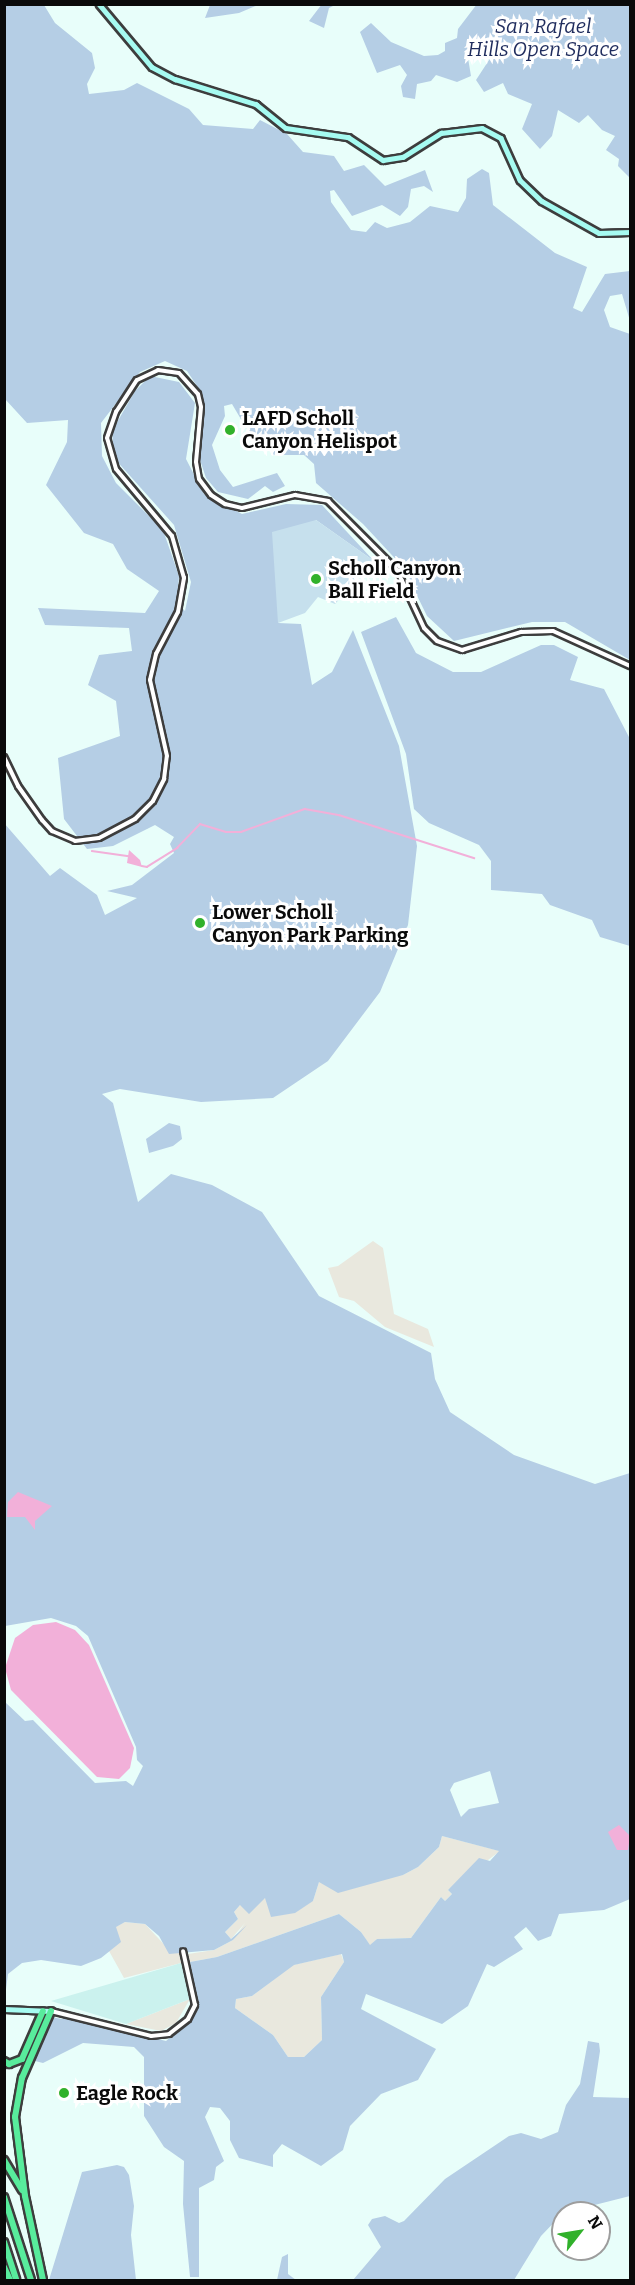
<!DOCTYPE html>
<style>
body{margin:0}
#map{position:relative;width:635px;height:2285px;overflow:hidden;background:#e8fefa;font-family:Bitter,serif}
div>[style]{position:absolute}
.industrial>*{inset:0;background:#e9e8de}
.farmland>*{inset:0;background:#cbf2ee}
.green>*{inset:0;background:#b5cee5}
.pitch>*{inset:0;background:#c6e0ed}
.water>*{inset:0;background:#f2b0d9}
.stream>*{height:1.5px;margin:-0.75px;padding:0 0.75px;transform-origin:0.75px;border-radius:0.75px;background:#f2b0d9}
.roads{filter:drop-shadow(2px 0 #3d3d3d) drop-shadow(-2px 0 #3d3d3d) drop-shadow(0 2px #3d3d3d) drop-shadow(0 -2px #3d3d3d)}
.tertiary>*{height:4px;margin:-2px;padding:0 2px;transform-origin:2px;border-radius:2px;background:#fff}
.secondary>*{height:4.5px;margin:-2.25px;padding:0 2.25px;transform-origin:2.25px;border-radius:2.25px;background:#a6fbf1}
.motorway>*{height:6px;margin:-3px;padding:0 3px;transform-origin:3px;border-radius:3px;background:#58ec9c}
.dots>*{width:16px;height:16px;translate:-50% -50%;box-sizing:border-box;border:3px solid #fff;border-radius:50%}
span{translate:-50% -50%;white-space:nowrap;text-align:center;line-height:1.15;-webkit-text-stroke:6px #fff;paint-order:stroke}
.park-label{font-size:20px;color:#1f2c5d;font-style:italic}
.poi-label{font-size:20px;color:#0a0a0a;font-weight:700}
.left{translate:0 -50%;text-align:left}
.frame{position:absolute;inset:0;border:6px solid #0a0a0a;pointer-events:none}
.north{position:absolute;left:551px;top:2201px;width:60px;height:60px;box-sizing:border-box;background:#fff;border:2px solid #9d9d9d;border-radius:50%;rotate:59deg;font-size:16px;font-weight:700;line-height:24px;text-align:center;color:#0a0a0a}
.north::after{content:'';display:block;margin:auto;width:21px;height:27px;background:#31b12b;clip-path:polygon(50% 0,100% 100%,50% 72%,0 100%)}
</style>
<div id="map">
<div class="industrial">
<i style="clip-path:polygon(373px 1241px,383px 1248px,394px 1314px,428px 1329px,434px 1347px,385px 1327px,354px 1301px,339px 1297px,328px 1268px,338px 1266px)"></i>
<i style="clip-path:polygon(442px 1836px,500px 1851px,448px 1890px,452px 1894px,445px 1901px,441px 1897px,411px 1938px,377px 1939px,370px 1946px,361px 1932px,339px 1914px,217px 1957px,190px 1962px,188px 1954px,214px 1950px,233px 1940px,245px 1923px,231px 1939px,225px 1932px,238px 1919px,234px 1912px,240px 1905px,265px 1898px,313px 1901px,319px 1882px,403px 1875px,418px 1867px,439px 1847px)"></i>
<i style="clip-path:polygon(125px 1922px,145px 1924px,172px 1953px,179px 1952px,181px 1963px,124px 1978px,109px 1951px,120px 1942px,115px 1927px)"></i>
<i style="clip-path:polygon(341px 1954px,344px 1962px,321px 1997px,322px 2040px,304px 2057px,288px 2057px,273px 2035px,235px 2008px,236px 1999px,252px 1996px,293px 1965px)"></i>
<i style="clip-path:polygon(190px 1999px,176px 2023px,161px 2031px,126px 2024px)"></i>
</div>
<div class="farmland">
<i style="clip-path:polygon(181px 1963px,190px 1999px,126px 2024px,51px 2001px)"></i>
</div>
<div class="green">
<i style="clip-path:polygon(322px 4px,335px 5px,329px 8px,324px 28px,309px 21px)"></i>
<i style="clip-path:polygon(477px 4px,630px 5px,630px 178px,618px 166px,619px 159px,606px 150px,615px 136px,602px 130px,588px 115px,579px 123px,558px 110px,552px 136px,540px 149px,522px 129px,532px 104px,508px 94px,503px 83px,484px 92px,476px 80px,491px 57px,485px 41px,480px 40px,468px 58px,471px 76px,457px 82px,436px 75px,431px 81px,417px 84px,415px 99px,403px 97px,401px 86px,407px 75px,400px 65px,377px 73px,360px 32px,371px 23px,391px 42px,424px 56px,438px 55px,445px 51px,445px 43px,457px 38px,458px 29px)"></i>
<i style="clip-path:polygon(evenodd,5px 5px,44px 5px,55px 23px,92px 53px,95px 68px,87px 84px,89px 94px,124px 90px,137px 83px,189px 109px,203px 125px,253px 129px,260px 120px,287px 134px,303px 152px,334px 156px,344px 171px,364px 165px,385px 186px,425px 170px,433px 192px,424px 186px,411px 189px,408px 207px,400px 216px,382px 205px,352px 216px,334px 190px,330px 191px,331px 202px,351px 230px,366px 232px,375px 222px,387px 228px,410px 222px,430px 206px,458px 212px,466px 198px,467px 179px,482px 169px,489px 173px,493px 205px,555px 253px,587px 267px,573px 308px,582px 312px,605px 274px,630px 271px,630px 321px,622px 294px,610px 296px,604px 310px,610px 327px,630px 334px,630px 660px,565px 622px,532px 622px,454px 641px,427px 616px,403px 567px,363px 524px,316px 483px,314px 464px,304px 455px,274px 455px,263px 442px,252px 438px,232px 404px,224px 406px,225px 416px,212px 445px,220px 470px,233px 487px,277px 473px,285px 486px,273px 492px,265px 486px,248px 499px,218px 492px,206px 478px,200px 460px,203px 395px,187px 371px,165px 361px,140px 372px,101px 423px,102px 456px,116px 483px,163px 530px,179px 576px,177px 603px,185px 611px,191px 582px,174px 525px,114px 458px,112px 431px,135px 391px,150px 376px,179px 382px,195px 403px,186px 459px,204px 494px,242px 514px,286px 504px,322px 505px,374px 561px,316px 520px,278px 623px,301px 624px,312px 685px,332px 672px,353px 630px,399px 746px,417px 846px,408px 925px,380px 992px,328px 1061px,273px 1098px,201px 1102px,120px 1089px,102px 1094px,113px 1103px,138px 1202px,171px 1174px,212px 1185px,262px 1212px,319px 1296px,431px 1353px,435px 1379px,450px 1412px,514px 1455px,595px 1484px,630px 1473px,630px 1899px,604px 1910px,559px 1914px,551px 1936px,538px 1941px,526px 1927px,514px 1937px,523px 1949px,494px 1967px,487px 1964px,468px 2006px,442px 2024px,366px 1994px,361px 2009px,436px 2049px,418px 2080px,381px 2094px,350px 2126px,343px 2150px,321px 2166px,282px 2144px,273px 2155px,273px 2167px,239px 2158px,230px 2140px,230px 2121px,220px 2108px,210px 2107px,205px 2117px,224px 2161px,216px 2167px,214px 2180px,199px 2188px,199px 2277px,190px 2277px,183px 2204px,184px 2161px,164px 2147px,144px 2116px,144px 2057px,134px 2047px,83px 2043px,43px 2063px,31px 2060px,51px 2017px,62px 2019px,65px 2016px,166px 2041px,193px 2018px,197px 1998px,190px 1962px,217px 1957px,339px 1914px,361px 1932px,370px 1945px,377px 1939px,411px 1938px,441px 1897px,445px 1901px,452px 1894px,448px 1890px,479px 1858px,490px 1861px,499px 1851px,442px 1836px,439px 1847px,418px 1867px,403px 1875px,338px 1893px,319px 1882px,313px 1901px,295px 1913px,271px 1917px,265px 1898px,249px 1914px,240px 1905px,234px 1912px,238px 1919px,225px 1932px,231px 1939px,247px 1925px,233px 1940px,214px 1950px,169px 1954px,159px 1936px,145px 1924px,125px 1922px,116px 1927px,121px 1942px,101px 1958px,81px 1966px,41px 1960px,22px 1963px,8px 1974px,5px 1997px,5px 1702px,25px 1721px,33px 1720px,95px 1783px,126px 1781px,133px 1786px,143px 1766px,137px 1760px,136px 1747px,88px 1636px,76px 1626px,51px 1618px,5px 1626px,4px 823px,50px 876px,60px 868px,97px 895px,105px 915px,137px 898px,107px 891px,132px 885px,174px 853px,170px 844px,174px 837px,155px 825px,113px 846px,87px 849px,64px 819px,58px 758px,120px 736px,116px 701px,88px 685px,99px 655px,132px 651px,129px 628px,45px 625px,38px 608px,145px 613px,159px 591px,127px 569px,113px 544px,84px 533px,46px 485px,67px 442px,68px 420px,27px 423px,5px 399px,5px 5px,490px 1771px,499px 1803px,469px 1809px,461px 1817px,450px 1790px,454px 1783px,490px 1771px,5px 5px,342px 1954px,344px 1962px,321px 1997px,322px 2040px,304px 2057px,288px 2057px,273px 2035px,235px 2008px,236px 1999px,252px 1996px,294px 1965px,342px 1954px)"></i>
<i style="clip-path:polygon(210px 5px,210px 4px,258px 5px,239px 13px,205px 18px)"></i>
<i style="clip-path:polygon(396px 617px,416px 653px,453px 672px,481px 672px,541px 645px,554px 645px,578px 657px,570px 680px,604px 689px,630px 739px,630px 946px,600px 937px,592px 920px,550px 905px,542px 894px,491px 890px,491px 861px,479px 845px,429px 823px,414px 809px,406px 754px,361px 632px)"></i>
<i style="clip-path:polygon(169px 1123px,180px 1126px,182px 1139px,173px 1146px,149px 1153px,146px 1139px)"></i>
<i style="clip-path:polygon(588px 2041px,599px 2043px,600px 2051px,593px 2097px,630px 2098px,630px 2196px,563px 2213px,541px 2236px,514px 2280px,353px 2280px,381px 2247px,368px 2225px,372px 2219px,385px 2216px,399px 2223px,404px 2221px,445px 2179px,509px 2136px,521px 2133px,541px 2139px,558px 2132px,566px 2105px,580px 2084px)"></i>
<i style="clip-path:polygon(117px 2165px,124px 2167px,129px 2175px,134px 2206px,131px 2235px,136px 2280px,49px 2280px,82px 2172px)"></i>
<i style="clip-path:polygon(288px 2254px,288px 2274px,296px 2280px,277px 2280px,282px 2257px)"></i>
</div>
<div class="pitch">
<i style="clip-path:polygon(316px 520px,374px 561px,335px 604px,318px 597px,305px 613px,278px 623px,272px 532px)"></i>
</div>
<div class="water">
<i style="clip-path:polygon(129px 850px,140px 860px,142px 867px,127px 863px)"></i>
<i style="clip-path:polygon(18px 1492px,52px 1506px,35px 1521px,35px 1530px,25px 1517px,7px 1517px,8px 1502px)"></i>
<i style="clip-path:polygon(56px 1622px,75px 1630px,89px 1645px,134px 1748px,130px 1768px,119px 1779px,97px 1777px,11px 1690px,5px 1668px,15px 1638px,33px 1625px)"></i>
<i style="clip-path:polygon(619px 1825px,630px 1836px,628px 1850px,617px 1850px,608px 1832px)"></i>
</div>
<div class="stream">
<i style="left:92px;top:851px;width:37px;rotate:8deg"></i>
<i style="left:142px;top:866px;width:5px;rotate:11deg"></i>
<i style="left:147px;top:867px;width:36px;rotate:-32deg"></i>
<i style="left:177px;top:848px;width:33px;rotate:-46deg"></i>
<i style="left:200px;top:824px;width:27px;rotate:17deg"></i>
<i style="left:226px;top:832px;width:15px"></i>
<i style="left:241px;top:832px;width:68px;rotate:-19.8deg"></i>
<i style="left:305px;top:809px;width:35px;rotate:10deg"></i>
<i style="left:339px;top:815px;width:142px;rotate:17.7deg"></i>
</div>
<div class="roads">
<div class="tertiary">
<i style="left:4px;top:757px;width:32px;rotate:64deg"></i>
<i style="left:18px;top:786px;width:42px;rotate:54.8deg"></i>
<i style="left:42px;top:820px;width:15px;rotate:48deg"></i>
<i style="left:52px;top:831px;width:25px;rotate:23deg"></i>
<i style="left:75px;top:841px;width:24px;rotate:-7deg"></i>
<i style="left:99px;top:838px;width:41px;rotate:-27.8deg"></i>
<i style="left:135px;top:819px;width:25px;rotate:-45deg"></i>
<i style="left:153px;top:801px;width:25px;rotate:-63deg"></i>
<i style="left:164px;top:779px;width:23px;rotate:-83deg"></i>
<i style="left:167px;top:756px;width:78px;rotate:-102.6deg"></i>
<i style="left:150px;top:680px;width:27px;rotate:-77deg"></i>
<i style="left:156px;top:654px;width:47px;rotate:-62.4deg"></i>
<i style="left:178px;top:612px;width:35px;rotate:-80deg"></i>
<i style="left:184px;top:578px;width:44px;rotate:-105.9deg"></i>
<i style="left:172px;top:536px;width:87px;rotate:-129.9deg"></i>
<i style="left:116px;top:469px;width:32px;rotate:-106deg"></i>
<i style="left:107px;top:438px;width:28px;rotate:-71deg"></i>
<i style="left:116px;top:412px;width:38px;rotate:-57deg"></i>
<i style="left:137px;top:380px;width:23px;rotate:-25deg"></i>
<i style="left:158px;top:370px;width:21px;rotate:8deg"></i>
<i style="left:179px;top:373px;width:28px;rotate:48deg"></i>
<i style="left:198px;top:394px;width:13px;rotate:77deg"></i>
<i style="left:201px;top:407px;width:55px;rotate:95.2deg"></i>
<i style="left:196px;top:462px;width:17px;rotate:80deg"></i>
<i style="left:199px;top:479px;width:20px;rotate:53deg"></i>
<i style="left:211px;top:495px;width:17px;rotate:33deg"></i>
<i style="left:225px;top:504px;width:17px;rotate:13deg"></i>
<i style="left:242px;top:508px;width:55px;rotate:-13.8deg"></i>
<i style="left:295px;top:495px;width:34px;rotate:10deg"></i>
<i style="left:328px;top:501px;width:98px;rotate:45deg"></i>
<i style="left:397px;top:570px;width:64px;rotate:65deg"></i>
<i style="left:424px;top:628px;width:18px;rotate:45deg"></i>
<i style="left:437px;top:641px;width:27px;rotate:20deg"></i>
<i style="left:462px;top:650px;width:62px;rotate:-17deg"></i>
<i style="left:521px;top:632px;width:32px;rotate:-2deg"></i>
<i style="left:553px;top:631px;width:85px;rotate:24.4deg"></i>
<i style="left:51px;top:2011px;width:103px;rotate:14deg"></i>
<i style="left:151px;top:2036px;width:18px;rotate:-6deg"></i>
<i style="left:169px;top:2034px;width:24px;rotate:-38deg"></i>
<i style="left:188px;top:2019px;width:16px;rotate:-63deg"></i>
<i style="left:195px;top:2005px;width:55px;rotate:-102.5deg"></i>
</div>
<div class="secondary">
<i style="left:99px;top:4px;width:82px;rotate:49.9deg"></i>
<i style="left:152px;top:67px;width:26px;rotate:28deg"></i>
<i style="left:175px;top:79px;width:85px;rotate:17.2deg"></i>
<i style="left:256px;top:104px;width:38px;rotate:39deg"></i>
<i style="left:286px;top:128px;width:63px;rotate:8.3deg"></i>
<i style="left:348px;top:137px;width:42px;rotate:33.3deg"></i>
<i style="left:383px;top:160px;width:20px;rotate:-9deg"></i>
<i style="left:403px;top:157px;width:45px;rotate:-32.3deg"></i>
<i style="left:441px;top:133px;width:41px;rotate:-7deg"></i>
<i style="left:482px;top:128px;width:21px;rotate:28deg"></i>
<i style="left:501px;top:138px;width:46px;rotate:65.7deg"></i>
<i style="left:520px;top:180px;width:30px;rotate:44deg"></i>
<i style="left:542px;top:201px;width:65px;rotate:29.3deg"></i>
<i style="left:599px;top:233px;width:31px;rotate:-2deg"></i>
<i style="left:4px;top:2009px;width:47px;rotate:2.4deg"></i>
</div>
<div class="motorway">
<i style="left:4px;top:2061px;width:6px;rotate:31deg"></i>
<i style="left:9px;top:2064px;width:14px;rotate:-21deg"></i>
<i style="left:22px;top:2059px;width:52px;rotate:-66.4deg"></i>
<i style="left:4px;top:2160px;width:35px;rotate:59deg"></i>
<i style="left:4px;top:2197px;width:87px;rotate:72deg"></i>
<i style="left:4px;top:2242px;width:40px;rotate:72deg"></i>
<i style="left:4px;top:2267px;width:14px;rotate:65deg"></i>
<i style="left:43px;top:2280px;width:86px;rotate:-102.1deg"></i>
<i style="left:25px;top:2196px;width:80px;rotate:-97.2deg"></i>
<i style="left:15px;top:2117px;width:40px;rotate:-80deg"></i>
<i style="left:22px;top:2078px;width:73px;rotate:-66.6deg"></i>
</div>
</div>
<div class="dots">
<i style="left:230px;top:430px;background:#31b12b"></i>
<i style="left:316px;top:579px;background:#31b12b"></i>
<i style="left:200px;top:923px;background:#31b12b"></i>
<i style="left:64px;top:2093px;background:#31b12b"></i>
</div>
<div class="park-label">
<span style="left:543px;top:38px">San Rafael<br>Hills Open Space</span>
</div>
<div class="poi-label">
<span class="left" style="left:242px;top:430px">LAFD Scholl<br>Canyon Helispot</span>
<span class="left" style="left:328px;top:580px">Scholl Canyon<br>Ball Field</span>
<span class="left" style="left:212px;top:924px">Lower Scholl<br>Canyon Park Parking</span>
<span class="left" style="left:76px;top:2093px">Eagle Rock</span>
</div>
<div class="frame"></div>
<div class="north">N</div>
</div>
